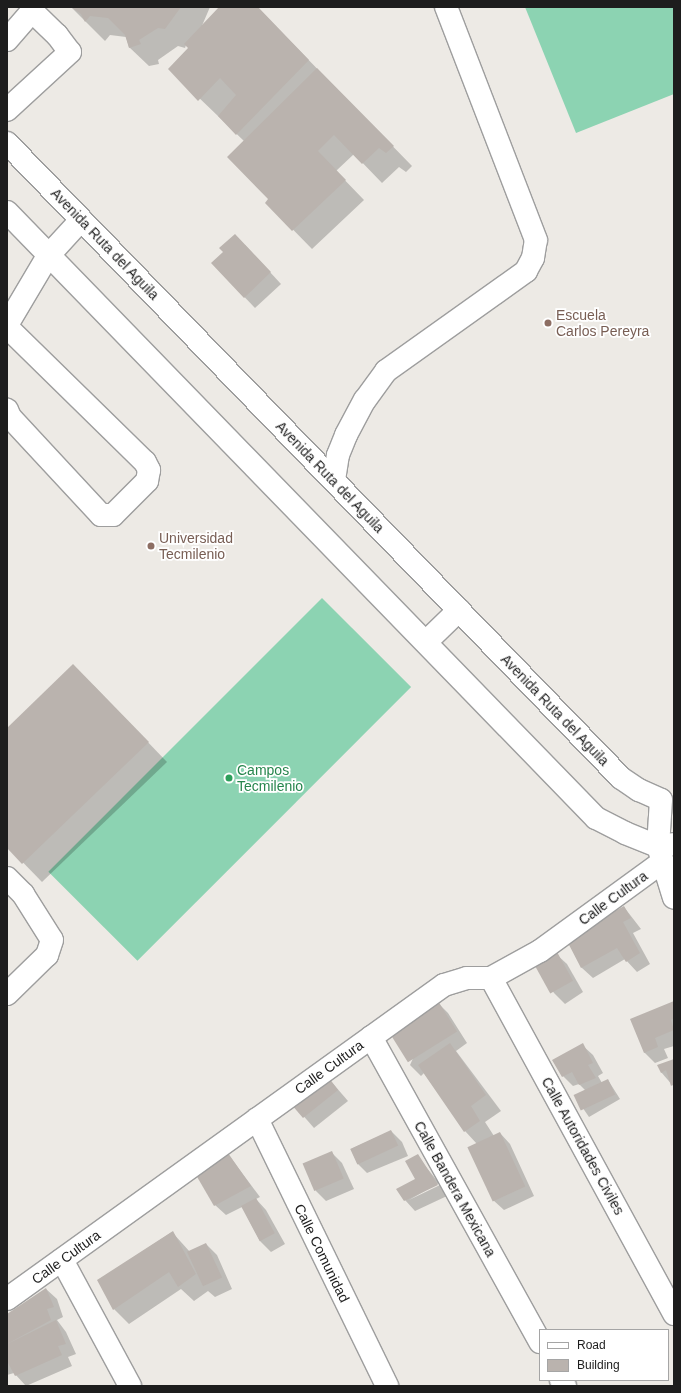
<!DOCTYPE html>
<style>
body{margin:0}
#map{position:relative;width:681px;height:1393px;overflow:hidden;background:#edeae5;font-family:Arial,sans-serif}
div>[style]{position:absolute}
.pitch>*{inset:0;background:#8cd3b2;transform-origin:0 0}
.shadow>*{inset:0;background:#0003}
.building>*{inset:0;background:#bab3ae;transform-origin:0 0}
.roads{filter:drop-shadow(1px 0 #9e9e9e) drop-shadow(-1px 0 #9e9e9e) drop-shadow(0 1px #9e9e9e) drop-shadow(0 -1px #9e9e9e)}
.minor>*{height:22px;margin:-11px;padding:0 11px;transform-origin:11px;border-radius:11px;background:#fff}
.dots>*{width:11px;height:11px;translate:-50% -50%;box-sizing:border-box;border:2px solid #fff;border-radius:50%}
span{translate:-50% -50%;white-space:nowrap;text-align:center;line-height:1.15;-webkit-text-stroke:3.5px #fff;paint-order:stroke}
.street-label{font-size:14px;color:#1d1d1d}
.education-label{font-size:14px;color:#785e54}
.left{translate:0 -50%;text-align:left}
.leisure-label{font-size:14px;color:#27864d}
.frame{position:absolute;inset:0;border:8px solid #1d1d1d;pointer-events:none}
.legend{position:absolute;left:539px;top:1329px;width:130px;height:52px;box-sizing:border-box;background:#fff;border:1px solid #a5a5a5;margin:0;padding:5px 7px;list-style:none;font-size:12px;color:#1d1d1d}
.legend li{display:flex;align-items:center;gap:8px;height:20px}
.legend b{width:20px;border:1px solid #a5a5a5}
</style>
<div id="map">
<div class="pitch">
<i style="clip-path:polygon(525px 7px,674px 7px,674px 94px,576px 133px)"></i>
<i style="left:322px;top:598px;width:126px;height:387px;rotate:45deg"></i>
</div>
<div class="shadow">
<i style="clip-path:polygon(71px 7px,210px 7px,201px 28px,221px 7px,257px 7px,412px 166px,406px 172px,399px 167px,382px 183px,354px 154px,336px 171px,364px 200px,312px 249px,267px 203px,270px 198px,244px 141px,169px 69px,189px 48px,186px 45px,185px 48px,178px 46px,158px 60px,159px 64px,149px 66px,129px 47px,126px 37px,110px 35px,105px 41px)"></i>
<i style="clip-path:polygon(245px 245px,281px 284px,255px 308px,212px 263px)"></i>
<i style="clip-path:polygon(93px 685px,167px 762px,42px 882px,7px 846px,7px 729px)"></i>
<i style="clip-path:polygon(624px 907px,641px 929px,633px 933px,650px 964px,637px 972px,625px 959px,593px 978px,582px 968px,567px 940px)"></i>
<i style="clip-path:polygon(556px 954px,567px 964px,583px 992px,565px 1004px,554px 993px,537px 967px)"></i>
<i style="clip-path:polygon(674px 1002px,674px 1046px,664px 1049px,668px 1058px,655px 1063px,644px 1052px)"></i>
<i style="clip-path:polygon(438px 1003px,448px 1013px,467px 1043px,456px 1051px,501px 1111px,485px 1122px,494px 1136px,500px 1133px,510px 1144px,534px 1196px,504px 1210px,493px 1200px,477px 1144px,465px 1131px,424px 1073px,421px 1076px,410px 1065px)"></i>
<i style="clip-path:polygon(582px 1045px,593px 1055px,603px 1073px,598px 1076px,602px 1083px,608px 1080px,620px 1099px,589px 1117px,576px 1098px,587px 1092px,579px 1084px,573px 1086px,563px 1076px)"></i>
<i style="clip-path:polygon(674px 1060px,674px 1087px,661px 1072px)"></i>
<i style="clip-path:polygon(329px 1079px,348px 1101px,314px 1128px,293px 1104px)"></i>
<i style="clip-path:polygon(391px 1131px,402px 1142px,408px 1156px,367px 1173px,357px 1163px,351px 1149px)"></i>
<i style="clip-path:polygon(332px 1153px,342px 1163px,354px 1189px,326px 1201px,316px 1191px,304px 1165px)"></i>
<i style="clip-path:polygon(228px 1154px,260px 1197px,256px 1199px,266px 1210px,285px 1244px,271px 1252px,260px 1241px,242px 1207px,226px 1215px,215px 1205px)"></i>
<i style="clip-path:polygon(417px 1156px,439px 1183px,409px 1200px,440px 1185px,447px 1196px,415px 1211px,405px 1200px,416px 1179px)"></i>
<i style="clip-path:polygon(172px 1232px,190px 1252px,206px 1244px,217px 1255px,232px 1289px,215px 1297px,208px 1291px,194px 1301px,181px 1289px,129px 1324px,114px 1309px,99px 1280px)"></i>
<i style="clip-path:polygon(46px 1289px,57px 1299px,63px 1317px,57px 1320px,66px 1332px,76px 1354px,68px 1357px,72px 1366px,26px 1386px,14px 1373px,7px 1375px,7px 1363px,14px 1359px,7px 1360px,7px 1315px)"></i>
</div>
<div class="building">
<i style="clip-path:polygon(71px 7px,181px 7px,165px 29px,158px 28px,139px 40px,141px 44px,129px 48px,125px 35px,108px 18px,90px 16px,85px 22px,81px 14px)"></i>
<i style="clip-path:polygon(219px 7px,258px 7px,309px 60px,236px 135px,218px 116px,236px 95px,220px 78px,198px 101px,168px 69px,188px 48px,184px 44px)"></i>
<i style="clip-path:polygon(317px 68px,394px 146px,386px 153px,379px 148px,362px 164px,334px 135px,318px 151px,346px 180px,292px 231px,265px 203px,268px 199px,227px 157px)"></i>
<i style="clip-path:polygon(235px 234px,271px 272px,244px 298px,211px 263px,223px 252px,219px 248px)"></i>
<i style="clip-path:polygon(73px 664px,149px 742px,22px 864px,7px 848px,7px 728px)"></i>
<i style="clip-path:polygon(624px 906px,631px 918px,623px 922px,640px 953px,626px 962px,617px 948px,581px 968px,566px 939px)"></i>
<i style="left:557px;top:952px;width:33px;height:26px;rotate:61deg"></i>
<i style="left:438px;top:1001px;width:36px;height:58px;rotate:58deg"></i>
<i style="clip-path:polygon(674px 1001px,674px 1018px,671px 1020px,674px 1030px,655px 1038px,658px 1047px,644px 1053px,630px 1019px)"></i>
<i style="clip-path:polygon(450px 1043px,486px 1095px,471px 1106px,480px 1121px,464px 1132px,418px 1065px)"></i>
<i style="clip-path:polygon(583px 1043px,593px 1063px,588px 1065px,596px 1078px,579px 1085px,572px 1072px,562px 1077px,552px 1060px)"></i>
<i style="clip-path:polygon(674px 1059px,674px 1084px,671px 1086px,666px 1070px,661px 1073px,657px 1065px)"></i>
<i style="clip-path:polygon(329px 1078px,338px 1090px,303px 1118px,291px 1104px)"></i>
<i style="left:608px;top:1079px;width:17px;height:38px;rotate:65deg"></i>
<i style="left:391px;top:1130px;width:17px;height:45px;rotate:65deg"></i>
<i style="left:500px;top:1132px;width:60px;height:36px;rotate:65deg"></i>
<i style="left:332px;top:1151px;width:30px;height:32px;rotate:67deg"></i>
<i style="clip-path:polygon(228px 1153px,251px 1186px,214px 1206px,196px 1175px)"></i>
<i style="clip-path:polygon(418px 1154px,438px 1185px,404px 1201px,396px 1189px,415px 1179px,405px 1161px)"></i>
<i style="left:256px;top:1198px;width:40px;height:17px;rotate:62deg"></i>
<i style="clip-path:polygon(173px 1231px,196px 1274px,178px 1287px,169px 1272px,113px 1310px,97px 1280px)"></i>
<i style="left:206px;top:1243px;width:38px;height:21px;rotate:65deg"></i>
<i style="clip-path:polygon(46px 1288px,54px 1307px,47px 1309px,51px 1320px,7px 1344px,7px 1314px)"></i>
<i style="clip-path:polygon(56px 1320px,66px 1344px,58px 1346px,62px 1355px,15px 1376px,7px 1361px,7px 1344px)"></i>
</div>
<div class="roads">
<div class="minor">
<i style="left:7px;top:40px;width:38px;rotate:-49deg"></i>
<i style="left:32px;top:11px;width:35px;rotate:44deg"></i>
<i style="left:57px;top:35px;width:21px;rotate:53deg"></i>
<i style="left:70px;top:52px;width:86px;rotate:137.4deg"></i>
<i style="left:7px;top:143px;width:883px;rotate:45.96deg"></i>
<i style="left:621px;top:778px;width:22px;rotate:34deg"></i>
<i style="left:639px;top:790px;width:24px;rotate:24deg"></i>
<i style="left:7px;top:212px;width:845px;rotate:45.82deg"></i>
<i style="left:596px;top:818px;width:33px;rotate:27deg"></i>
<i style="left:625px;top:833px;width:35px;rotate:22deg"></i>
<i style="left:658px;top:846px;width:16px;rotate:-7deg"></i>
<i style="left:7px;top:325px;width:80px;rotate:-59.3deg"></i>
<i style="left:48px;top:256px;width:49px;rotate:-47.5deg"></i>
<i style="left:7px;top:327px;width:193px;rotate:44.4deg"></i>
<i style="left:145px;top:462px;width:9px;rotate:63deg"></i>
<i style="left:149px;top:470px;width:11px;rotate:100deg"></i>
<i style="left:147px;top:481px;width:48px;rotate:135deg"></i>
<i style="left:113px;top:515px;width:12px;rotate:180deg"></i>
<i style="left:101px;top:515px;width:134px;rotate:-132.9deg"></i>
<i style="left:10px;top:417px;width:8px;rotate:-113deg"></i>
<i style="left:334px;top:480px;width:25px;rotate:-81deg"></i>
<i style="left:338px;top:455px;width:22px;rotate:-68deg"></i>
<i style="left:346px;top:435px;width:40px;rotate:-62deg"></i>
<i style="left:365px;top:400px;width:36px;rotate:-54deg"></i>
<i style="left:386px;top:371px;width:172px;rotate:-35.5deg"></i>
<i style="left:526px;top:271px;width:15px;rotate:-62deg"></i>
<i style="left:533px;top:258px;width:18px;rotate:-81deg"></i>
<i style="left:536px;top:240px;width:250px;rotate:-111.1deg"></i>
<i style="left:426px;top:642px;width:46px;rotate:-44.1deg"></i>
<i style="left:661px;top:800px;width:46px;rotate:93.7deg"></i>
<i style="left:658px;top:846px;width:54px;rotate:72.9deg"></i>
<i style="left:7px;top:878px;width:23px;rotate:45deg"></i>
<i style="left:23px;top:894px;width:54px;rotate:57.8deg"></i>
<i style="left:52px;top:940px;width:16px;rotate:108deg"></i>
<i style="left:47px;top:955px;width:56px;rotate:135.7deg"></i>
<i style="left:491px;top:978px;width:383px;rotate:61.4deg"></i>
<i style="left:371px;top:1037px;width:349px;rotate:61deg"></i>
<i style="left:257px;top:1119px;width:297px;rotate:64deg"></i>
<i style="left:62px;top:1260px;width:143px;rotate:61.6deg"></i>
<i style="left:7px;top:1299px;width:538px;rotate:-35.7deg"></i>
<i style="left:444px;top:985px;width:24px;rotate:-17deg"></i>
<i style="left:467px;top:978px;width:24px"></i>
<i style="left:491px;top:978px;width:56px;rotate:-28.9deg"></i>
<i style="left:540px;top:951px;width:151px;rotate:-36.1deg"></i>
<i style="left:561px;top:1380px;width:7px;rotate:56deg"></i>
</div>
</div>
<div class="dots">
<i style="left:548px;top:323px;background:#8d6e63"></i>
<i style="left:151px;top:546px;background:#8d6e63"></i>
<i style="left:229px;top:778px;background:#2e9e5b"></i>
</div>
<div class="street-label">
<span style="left:105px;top:244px;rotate:46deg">Avenida Ruta del Aguila</span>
<span style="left:330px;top:477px;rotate:46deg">Avenida Ruta del Aguila</span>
<span style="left:555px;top:710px;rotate:46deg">Avenida Ruta del Aguila</span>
<span style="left:613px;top:898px;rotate:-36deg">Calle Cultura</span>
<span style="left:329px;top:1067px;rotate:-36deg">Calle Cultura</span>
<span style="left:583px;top:1146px;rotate:61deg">Calle Autoridades Civiles</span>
<span style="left:455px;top:1189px;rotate:61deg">Calle Bandera Mexicana</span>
<span style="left:322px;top:1253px;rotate:64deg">Calle Comunidad</span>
<span style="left:66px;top:1257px;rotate:-36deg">Calle Cultura</span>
</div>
<div class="education-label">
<span class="left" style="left:556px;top:323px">Escuela<br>Carlos Pereyra</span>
<span class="left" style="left:159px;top:546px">Universidad<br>Tecmilenio</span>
</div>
<div class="leisure-label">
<span class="left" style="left:237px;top:778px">Campos<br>Tecmilenio</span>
</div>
<div class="frame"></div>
<ul class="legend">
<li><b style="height:5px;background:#fff"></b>Road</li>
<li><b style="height:11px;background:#bab3ae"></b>Building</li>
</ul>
</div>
